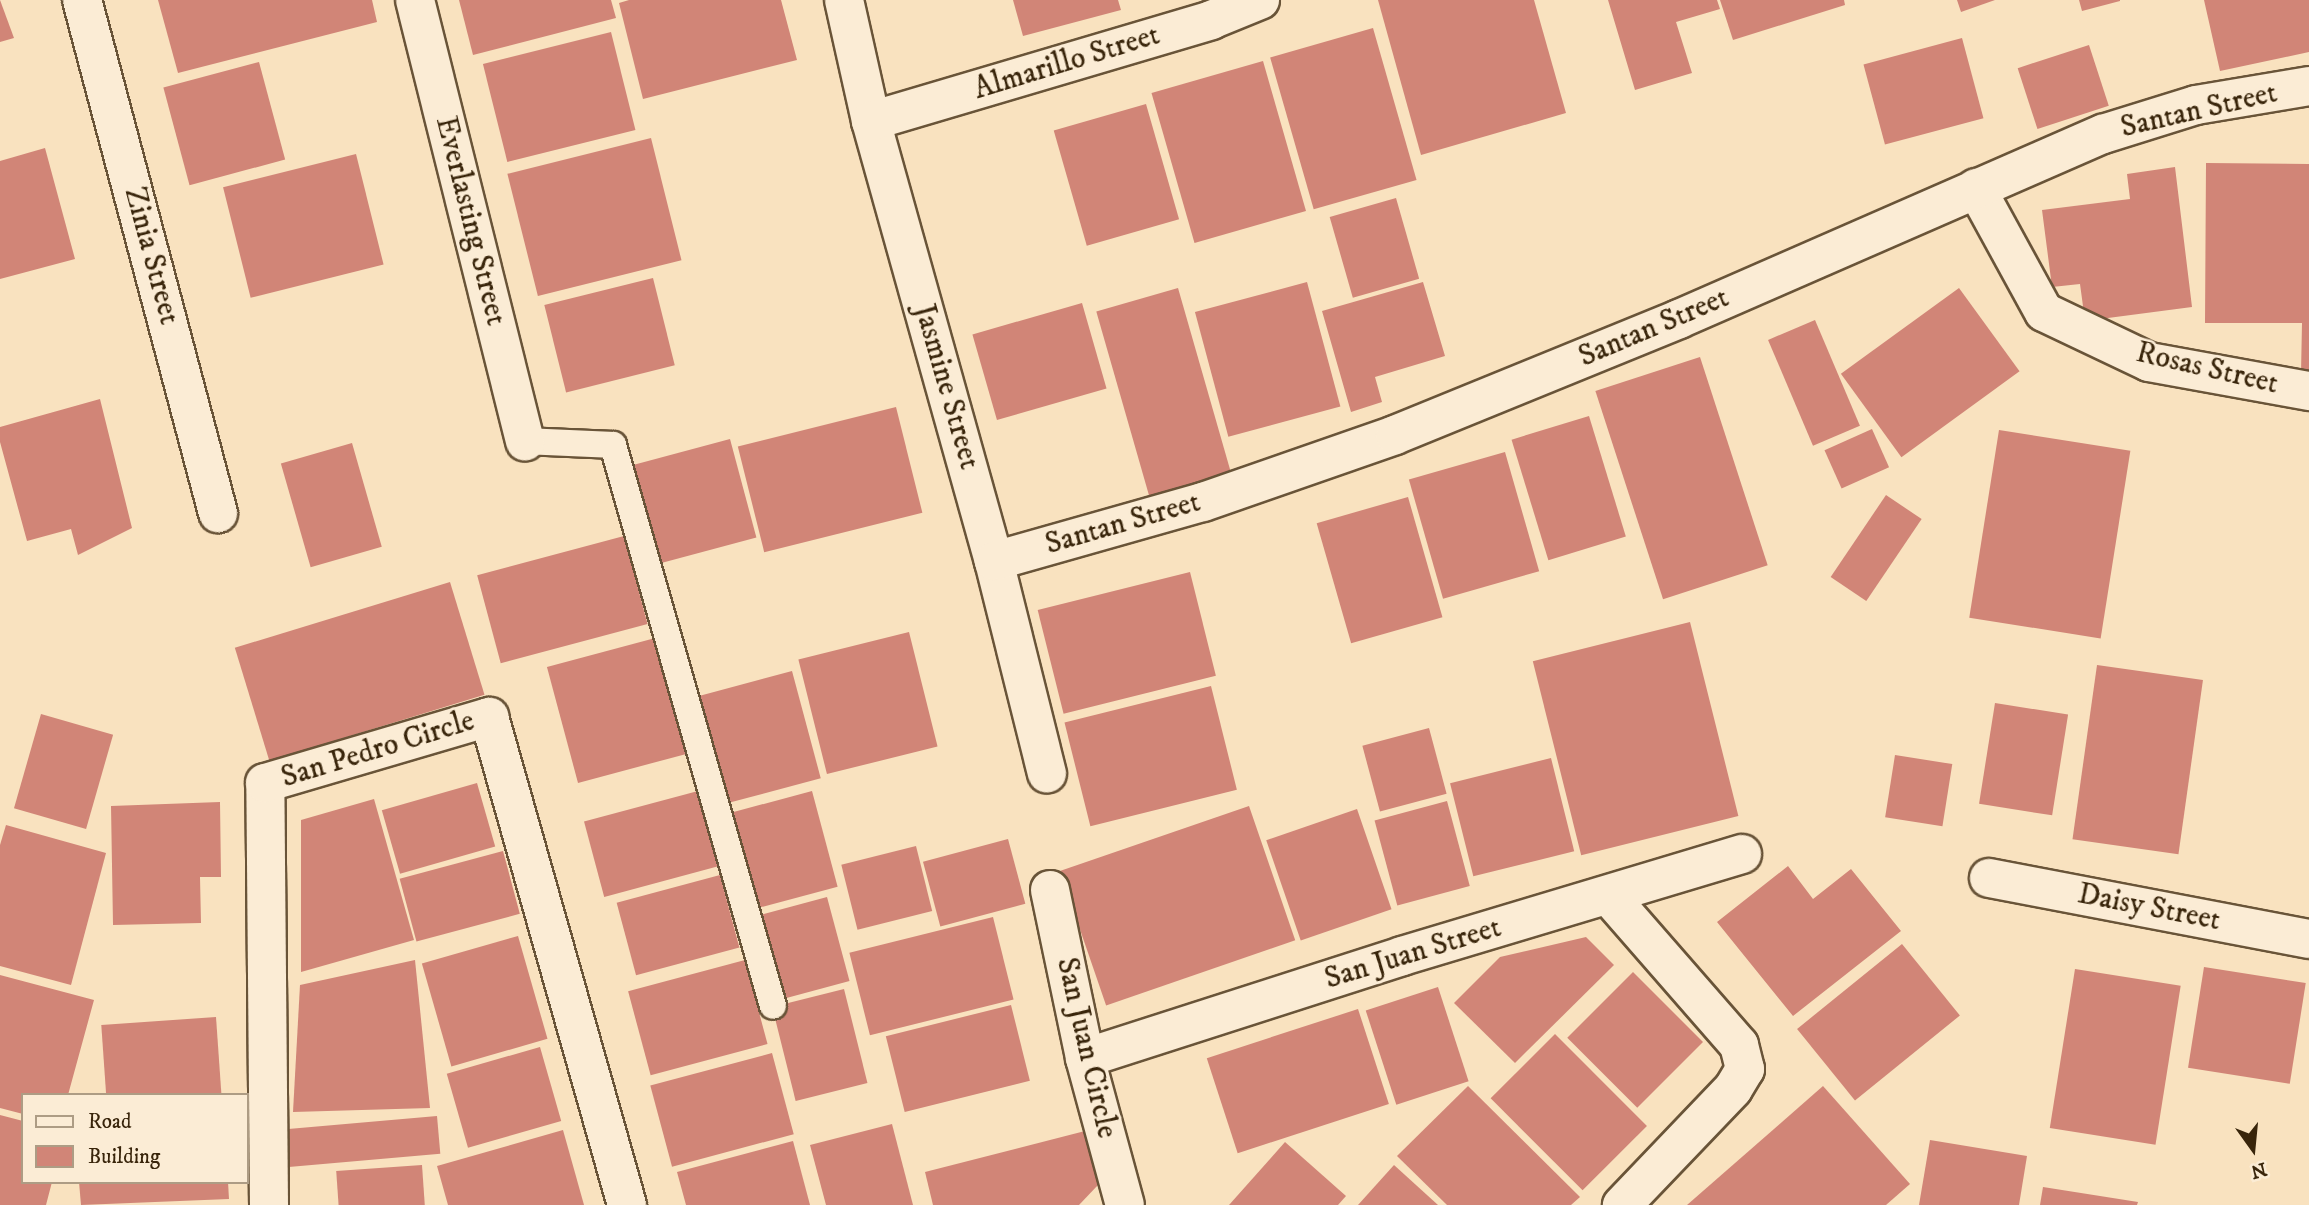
<!DOCTYPE html>
<style>
body{margin:0}
#map{position:relative;width:2309px;height:1205px;overflow:hidden;background:#f9e2bf;font-family:"IM FELL DW Pica",serif}
div>[style]{position:absolute}
.building>*{inset:0;background:#d18577;transform-origin:0 0}
.roads{filter:drop-shadow(2px 0 #695438) drop-shadow(-2px 0 #695438) drop-shadow(0 2px #695438) drop-shadow(0 -2px #695438)}
.lane>*{height:26px;margin:-13px;padding:0 13px;transform-origin:13px;border-radius:13px;background:#fbecd5}
.street>*{height:38px;margin:-19px;padding:0 19px;transform-origin:19px;border-radius:19px;background:#fbecd5}
span{translate:-50% -50%;white-space:nowrap;text-align:center;line-height:1.15;-webkit-text-stroke:5px #fbecd5;paint-order:stroke}
.street-label{font-size:30px;color:#39250b}
.legend{position:absolute;left:21px;top:1093px;width:228px;height:91px;box-sizing:border-box;background:#fbecd5;border:2px solid #ad9c84;margin:0;padding:9px 12px;list-style:none;font-size:21px;color:#39250b}
.legend li{display:flex;align-items:center;gap:14px;height:35px}
.legend b{width:35px;border:2px solid #ad9c84}
.north{position:absolute;left:2218px;top:1114px;width:70px;height:70px;-webkit-text-stroke:5px #fbecd5;paint-order:stroke;rotate:165deg;font-size:19px;font-weight:700;line-height:28px;text-align:center;color:#39250b}
.north::after{content:'';display:block;margin:auto;width:24px;height:32px;background:#39250b;clip-path:polygon(50% 0,100% 100%,50% 72%,0 100%)}
</style>
<div id="map">
<div class="building">
<i style="clip-path:polygon(0 0,14px 38px,0 42px)"></i>
<i style="clip-path:polygon(158px 0,372px 0,377px 22px,178px 73px)"></i>
<i style="clip-path:polygon(459px 0,611px 0,616px 18px,473px 55px)"></i>
<i style="clip-path:polygon(629px 0,781px 0,797px 60px,643px 99px,619px 3px)"></i>
<i style="clip-path:polygon(1013px 0,1118px 0,1121px 10px,1023px 36px)"></i>
<i style="clip-path:polygon(1378px 0,1534px 0,1566px 113px,1421px 155px)"></i>
<i style="clip-path:polygon(1608px 0,1717px 0,1720px 9px,1676px 22px,1692px 73px,1635px 90px)"></i>
<i style="clip-path:polygon(1720px 0,1844px 0,1845px 5px,1733px 40px)"></i>
<i style="clip-path:polygon(1957px 0,1995px 0,1961px 12px)"></i>
<i style="clip-path:polygon(2079px 0,2120px 0,2120px 1px,2082px 11px)"></i>
<i style="clip-path:polygon(2204px 0,2309px 0,2309px 52px,2220px 71px)"></i>
<i style="left:1373px;top:28px;width:158px;height:107px;rotate:74deg"></i>
<i style="left:611px;top:32px;width:101px;height:132px;rotate:76deg"></i>
<i style="left:1962px;top:38px;width:83px;height:102px;rotate:75deg"></i>
<i style="left:2089px;top:45px;width:64px;height:75px;rotate:72deg"></i>
<i style="left:1263px;top:61px;width:156px;height:116px;rotate:74deg"></i>
<i style="left:259px;top:62px;width:101px;height:99px;rotate:75deg"></i>
<i style="left:1146px;top:104px;width:120px;height:96px;rotate:74deg"></i>
<i style="left:651px;top:138px;width:126px;height:148px;rotate:76deg"></i>
<i style="clip-path:polygon(45px 148px,75px 259px,0 279px,0 161px)"></i>
<i style="left:356px;top:154px;width:114px;height:137px;rotate:76deg"></i>
<i style="clip-path:polygon(2206px 163px,2309px 164px,2309px 373px,2301px 373px,2302px 323px,2205px 323px)"></i>
<i style="clip-path:polygon(2175px 167px,2192px 307px,2085px 321px,2080px 284px,2052px 287px,2042px 210px,2130px 199px,2127px 174px)"></i>
<i style="left:1396px;top:198px;width:84px;height:69px;rotate:74deg"></i>
<i style="left:653px;top:278px;width:90px;height:112px;rotate:76deg"></i>
<i style="left:1307px;top:282px;width:129px;height:116px;rotate:75deg"></i>
<i style="clip-path:polygon(1423px 282px,1445px 356px,1375px 377px,1382px 402px,1351px 412px,1322px 311px)"></i>
<i style="left:1178px;top:288px;width:193px;height:85px;rotate:74deg"></i>
<i style="left:1959px;top:288px;width:103px;height:146px;rotate:54deg"></i>
<i style="left:1082px;top:303px;width:89px;height:114px;rotate:74deg"></i>
<i style="left:1815px;top:320px;width:115px;height:51px;rotate:67deg"></i>
<i style="left:1700px;top:357px;width:219px;height:110px;rotate:72deg"></i>
<i style="clip-path:polygon(100px 399px,132px 528px,78px 555px,71px 529px,27px 541px,0 442px,0 427px)"></i>
<i style="left:896px;top:407px;width:109px;height:163px;rotate:76deg"></i>
<i style="left:1589px;top:416px;width:126px;height:81px;rotate:73deg"></i>
<i style="left:1872px;top:429px;width:42px;height:52px;rotate:66deg"></i>
<i style="left:1999px;top:430px;width:133px;height:190px;rotate:9deg"></i>
<i style="left:730px;top:439px;width:102px;height:110px;rotate:75deg"></i>
<i style="left:352px;top:443px;width:108px;height:74px;rotate:74deg"></i>
<i style="left:1505px;top:452px;width:124px;height:100px;rotate:74deg"></i>
<i style="left:1886px;top:495px;width:43px;height:99px;rotate:34deg"></i>
<i style="left:1408px;top:497px;width:125px;height:95px;rotate:74deg"></i>
<i style="left:624px;top:536px;width:91px;height:152px;rotate:75deg"></i>
<i style="left:1190px;top:572px;width:107px;height:157px;rotate:76deg"></i>
<i style="left:450px;top:582px;width:118px;height:225px;rotate:73deg"></i>
<i style="left:1690px;top:622px;width:200px;height:162px;rotate:76deg"></i>
<i style="left:909px;top:632px;width:118px;height:114px;rotate:76deg"></i>
<i style="left:659px;top:637px;width:120px;height:116px;rotate:75deg"></i>
<i style="left:2097px;top:665px;width:107px;height:176px;rotate:8deg"></i>
<i style="left:792px;top:671px;width:111px;height:102px;rotate:75deg"></i>
<i style="left:1211px;top:686px;width:107px;height:151px;rotate:76deg"></i>
<i style="left:1995px;top:703px;width:74px;height:102px;rotate:9deg"></i>
<i style="left:41px;top:714px;width:75px;height:98px;rotate:16deg"></i>
<i style="left:1429px;top:728px;width:68px;height:69px;rotate:75deg"></i>
<i style="left:1895px;top:755px;width:58px;height:63px;rotate:9deg"></i>
<i style="left:1551px;top:758px;width:96px;height:104px;rotate:76deg"></i>
<i style="left:477px;top:783px;width:66px;height:99px;rotate:74deg"></i>
<i style="left:698px;top:791px;width:78px;height:118px;rotate:75deg"></i>
<i style="left:812px;top:791px;width:99px;height:86px;rotate:75deg"></i>
<i style="clip-path:polygon(374px 799px,414px 940px,301px 972px,301px 820px)"></i>
<i style="left:1447px;top:801px;width:88px;height:75px;rotate:75deg"></i>
<i style="clip-path:polygon(220px 802px,221px 877px,200px 877px,201px 923px,113px 925px,111px 806px)"></i>
<i style="left:1249px;top:806px;width:142px;height:200px;rotate:71deg"></i>
<i style="left:1357px;top:809px;width:106px;height:96px;rotate:71deg"></i>
<i style="clip-path:polygon(6px 825px,106px 853px,71px 985px,0 966px,0 845px)"></i>
<i style="left:1008px;top:839px;width:67px;height:88px;rotate:75deg"></i>
<i style="left:916px;top:846px;width:67px;height:77px;rotate:76deg"></i>
<i style="left:503px;top:851px;width:65px;height:107px;rotate:75deg"></i>
<i style="clip-path:polygon(1788px 866px,1813px 899px,1851px 869px,1901px 931px,1793px 1016px,1717px 922px)"></i>
<i style="left:720px;top:875px;width:75px;height:107px;rotate:75deg"></i>
<i style="left:827px;top:897px;width:87px;height:71px;rotate:75deg"></i>
<i style="left:993px;top:917px;width:85px;height:148px;rotate:76deg"></i>
<i style="left:518px;top:936px;width:107px;height:100px;rotate:74deg"></i>
<i style="clip-path:polygon(1586px 937px,1614px 965px,1515px 1063px,1454px 1003px,1500px 957px)"></i>
<i style="left:1902px;top:944px;width:92px;height:135px;rotate:51deg"></i>
<i style="clip-path:polygon(415px 960px,430px 1108px,293px 1112px,300px 985px)"></i>
<i style="left:745px;top:960px;width:87px;height:121px;rotate:75deg"></i>
<i style="left:2204px;top:967px;width:103px;height:102px;rotate:9deg"></i>
<i style="left:2075px;top:969px;width:107px;height:161px;rotate:9deg"></i>
<i style="left:1633px;top:972px;width:99px;height:93px;rotate:45deg"></i>
<i style="clip-path:polygon(0 975px,94px 1000px,68px 1095px,23px 1095px,23px 1114px,0 1108px)"></i>
<i style="left:1438px;top:987px;width:99px;height:76px;rotate:72deg"></i>
<i style="left:844px;top:989px;width:97px;height:74px;rotate:76deg"></i>
<i style="left:1011px;top:1005px;width:78px;height:129px;rotate:76deg"></i>
<i style="left:1358px;top:1009px;width:100px;height:159px;rotate:72deg"></i>
<i style="left:216px;top:1017px;width:78px;height:115px;rotate:86deg"></i>
<i style="left:1555px;top:1034px;width:130px;height:91px;rotate:45deg"></i>
<i style="left:540px;top:1047px;width:77px;height:97px;rotate:74deg"></i>
<i style="left:772px;top:1053px;width:84px;height:126px;rotate:75deg"></i>
<i style="clip-path:polygon(1468px 1086px,1580px 1197px,1571px 1205px,1447px 1205px,1397px 1156px)"></i>
<i style="clip-path:polygon(1823px 1086px,1910px 1184px,1886px 1205px,1687px 1205px)"></i>
<i style="clip-path:polygon(0 1115px,23px 1121px,23px 1182px,52px 1182px,46px 1205px,0 1205px)"></i>
<i style="left:437px;top:1116px;width:38px;height:155px;rotate:85deg"></i>
<i style="clip-path:polygon(892px 1124px,913px 1205px,826px 1205px,810px 1145px)"></i>
<i style="clip-path:polygon(563px 1130px,584px 1205px,448px 1205px,437px 1166px)"></i>
<i style="clip-path:polygon(1085px 1131px,1098px 1185px,1079px 1205px,933px 1205px,925px 1172px)"></i>
<i style="clip-path:polygon(1930px 1140px,2027px 1156px,2019px 1205px,1919px 1205px)"></i>
<i style="clip-path:polygon(793px 1141px,810px 1205px,686px 1205px,677px 1172px)"></i>
<i style="clip-path:polygon(1285px 1142px,1346px 1196px,1338px 1205px,1229px 1205px)"></i>
<i style="left:422px;top:1165px;width:40px;height:86px;rotate:86deg"></i>
<i style="clip-path:polygon(1394px 1165px,1438px 1205px,1358px 1205px)"></i>
<i style="clip-path:polygon(79px 1182px,228px 1182px,229px 1199px,81px 1205px)"></i>
<i style="clip-path:polygon(2043px 1187px,2138px 1202px,2137px 1205px,2040px 1205px)"></i>
</div>
<div class="roads">
<div class="lane">
<i style="left:525px;top:441px;width:88px;rotate:2.6deg"></i>
<i style="left:613px;top:445px;width:583px;rotate:74.08deg"></i>
</div>
<div class="street">
<i style="left:82px;top:0;width:531px;rotate:75.15deg"></i>
<i style="left:415px;top:0;width:455px;rotate:76deg"></i>
<i style="left:844px;top:0;width:124px;rotate:77.4deg"></i>
<i style="left:871px;top:121px;width:457px;rotate:74.4deg"></i>
<i style="left:994px;top:561px;width:219px;rotate:76deg"></i>
<i style="left:871px;top:121px;width:355px;rotate:-16.5deg"></i>
<i style="left:1211px;top:20px;width:53px;rotate:-22.2deg"></i>
<i style="left:1976px;top:188px;width:141px;rotate:61.3deg"></i>
<i style="left:2044px;top:312px;width:116px;rotate:25.5deg"></i>
<i style="left:2149px;top:362px;width:163px;rotate:10.3deg"></i>
<i style="left:994px;top:561px;width:217px;rotate:-15.8deg"></i>
<i style="left:1203px;top:502px;width:203px;rotate:-19.2deg"></i>
<i style="left:1395px;top:435px;width:307px;rotate:-22.2deg"></i>
<i style="left:1679px;top:319px;width:463px;rotate:-23.6deg"></i>
<i style="left:2103px;top:134px;width:97px;rotate:-17.3deg"></i>
<i style="left:2196px;top:105px;width:115px;rotate:-9.5deg"></i>
<i style="left:1989px;top:878px;width:326px;rotate:10.8deg"></i>
<i style="left:1050px;top:890px;width:172px;rotate:78.2deg"></i>
<i style="left:1085px;top:1058px;width:152px;rotate:74.8deg"></i>
<i style="left:1609px;top:896px;width:198px;rotate:48.9deg"></i>
<i style="left:1739px;top:1045px;width:25px;rotate:76deg"></i>
<i style="left:1745px;top:1069px;width:23px;rotate:121deg"></i>
<i style="left:1733px;top:1089px;width:161px;rotate:133.7deg"></i>
<i style="left:1085px;top:1058px;width:333px;rotate:-17.8deg"></i>
<i style="left:1402px;top:956px;width:355px;rotate:-16.7deg"></i>
<i style="left:269px;top:1205px;width:422px;rotate:-90.5deg"></i>
<i style="left:265px;top:783px;width:234px;rotate:-16.4deg"></i>
<i style="left:489px;top:717px;width:507px;rotate:74.21deg"></i>
</div>
</div>
<div class="street-label">
<span style="left:1067px;top:63px;rotate:-17deg">Almarillo Street</span>
<span style="left:2199px;top:111px;rotate:-13deg">Santan Street</span>
<span style="left:470px;top:221px;rotate:76deg">Everlasting Street</span>
<span style="left:151px;top:256px;rotate:75deg">Zinia Street</span>
<span style="left:1654px;top:328px;rotate:-23deg">Santan Street</span>
<span style="left:2207px;top:369px;rotate:13deg">Rosas Street</span>
<span style="left:946px;top:387px;rotate:74deg">Jasmine Street</span>
<span style="left:1123px;top:524px;rotate:-16deg">Santan Street</span>
<span style="left:378px;top:750px;rotate:-17deg">San Pedro Circle</span>
<span style="left:2149px;top:908px;rotate:11deg">Daisy Street</span>
<span style="left:1413px;top:954px;rotate:-17deg">San Juan Street</span>
<span style="left:1086px;top:1048px;rotate:77deg">San Juan Circle</span>
</div>
<ul class="legend">
<li><b style="height:9px;background:#fbecd5"></b>Road</li>
<li><b style="height:19px;background:#d18577"></b>Building</li>
</ul>
<div class="north">N</div>
</div>
